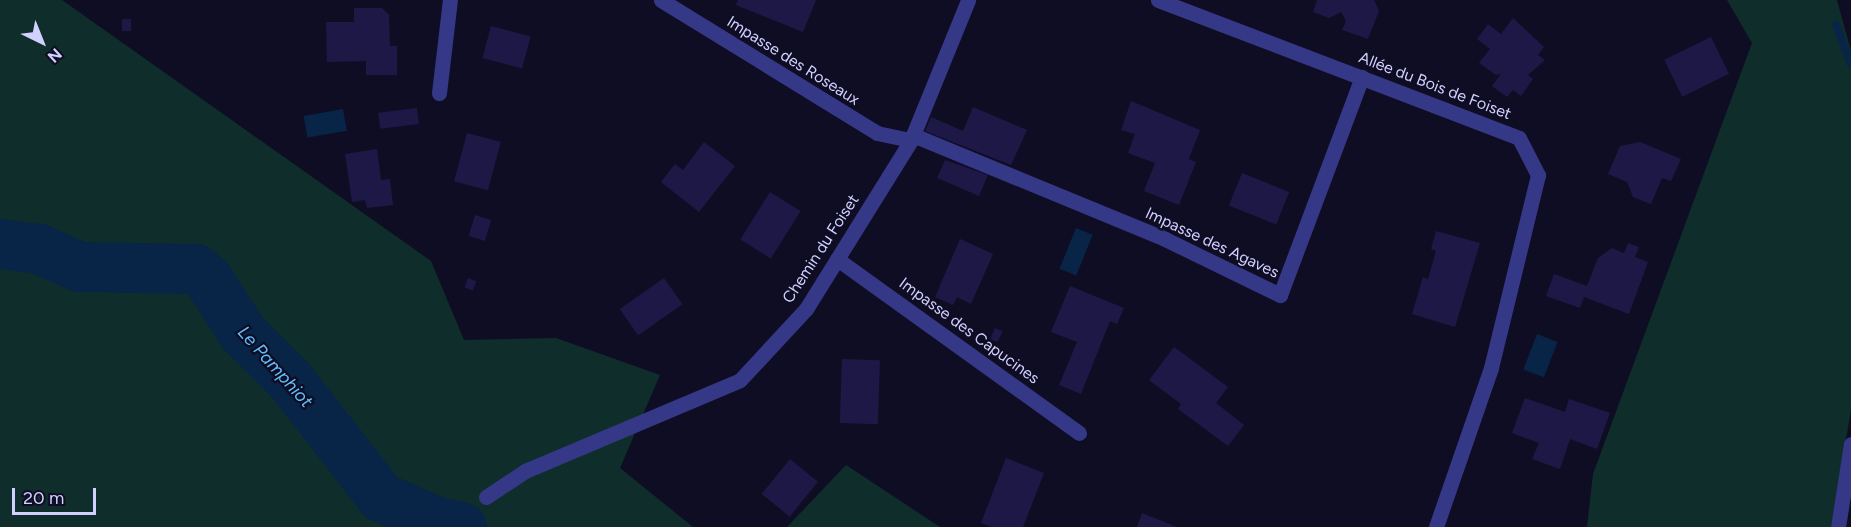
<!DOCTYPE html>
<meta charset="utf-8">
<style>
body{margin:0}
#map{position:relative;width:1851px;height:527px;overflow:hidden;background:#0f0d24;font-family:Figtree,sans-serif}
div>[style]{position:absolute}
.green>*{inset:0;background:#0f2e2b}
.water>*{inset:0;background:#082447;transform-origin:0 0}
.stream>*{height:8px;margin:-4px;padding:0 4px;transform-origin:4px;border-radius:4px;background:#082447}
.river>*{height:50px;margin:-25px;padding:0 25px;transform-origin:25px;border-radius:25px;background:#082447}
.building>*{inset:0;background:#1e1846;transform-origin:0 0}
.lane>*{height:15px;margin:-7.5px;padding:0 7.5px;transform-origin:7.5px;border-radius:7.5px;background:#353886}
.street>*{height:15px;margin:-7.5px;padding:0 7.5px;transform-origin:7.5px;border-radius:7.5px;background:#353886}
span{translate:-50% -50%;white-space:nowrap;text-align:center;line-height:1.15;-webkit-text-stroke:4.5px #0f0d24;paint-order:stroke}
.street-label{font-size:16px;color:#d2d0ff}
.water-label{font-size:18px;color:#5ec0ff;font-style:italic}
.north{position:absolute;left:12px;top:12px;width:60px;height:60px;-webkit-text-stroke:4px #0f0d24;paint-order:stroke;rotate:137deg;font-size:16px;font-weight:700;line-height:24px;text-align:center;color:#d2d0ff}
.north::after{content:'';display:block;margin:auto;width:21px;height:27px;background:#d2d0ff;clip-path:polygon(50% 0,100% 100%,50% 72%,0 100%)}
.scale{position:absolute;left:12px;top:488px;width:84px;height:27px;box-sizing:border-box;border:3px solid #d2d0ff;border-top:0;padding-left:8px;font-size:18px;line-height:21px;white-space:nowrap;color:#d2d0ff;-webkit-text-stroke:4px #0f0d24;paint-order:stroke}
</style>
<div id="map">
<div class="green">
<i style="clip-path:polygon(0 0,62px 0,431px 261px,464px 340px,556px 338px,660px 375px,620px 468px,693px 527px,0 527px)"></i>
<i style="clip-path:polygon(1727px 0,1837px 0,1851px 51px,1851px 410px,1831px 527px,1587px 527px,1593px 474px,1752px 43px)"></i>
<i style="clip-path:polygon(846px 465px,940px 527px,787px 527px)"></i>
</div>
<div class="water">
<i style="left:343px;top:109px;width:22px;height:40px;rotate:80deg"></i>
<i style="left:1076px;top:228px;width:18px;height:44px;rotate:22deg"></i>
<i style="left:1537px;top:334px;width:22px;height:38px;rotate:21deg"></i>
</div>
<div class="stream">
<i style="left:1836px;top:25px;width:42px;rotate:69deg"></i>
</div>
<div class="river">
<i style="left:0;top:244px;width:39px;rotate:7deg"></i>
<i style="left:39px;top:249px;width:45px;rotate:23.7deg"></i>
<i style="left:80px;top:267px;width:116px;rotate:1deg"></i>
<i style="left:196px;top:269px;width:16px;rotate:40deg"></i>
<i style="left:208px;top:279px;width:64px;rotate:57.1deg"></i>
<i style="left:243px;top:333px;width:66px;rotate:45deg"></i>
<i style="left:290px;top:380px;width:148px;rotate:52.1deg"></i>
<i style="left:381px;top:497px;width:57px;rotate:23.9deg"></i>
<i style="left:433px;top:520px;width:30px;rotate:14deg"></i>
</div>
<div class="building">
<i style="clip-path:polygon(738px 0,816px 0,803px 32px,736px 5px)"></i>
<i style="clip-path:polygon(1317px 0,1374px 0,1379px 11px,1368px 39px,1342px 30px,1346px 21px,1341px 12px,1329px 18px,1313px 12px)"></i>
<i style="clip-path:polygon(354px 8px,382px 8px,389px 15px,390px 46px,397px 46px,397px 75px,366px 75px,366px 61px,327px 62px,326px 22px,354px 22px)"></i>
<i style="clip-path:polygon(1513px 18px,1544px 47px,1538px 55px,1545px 60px,1528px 75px,1533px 79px,1521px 96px,1513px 90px,1507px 97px,1492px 86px,1501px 74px,1496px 75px,1479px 63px,1490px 49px,1477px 39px,1488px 24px,1501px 34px)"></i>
<i style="left:122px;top:19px;width:9px;height:12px"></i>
<i style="left:491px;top:26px;width:41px;height:33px;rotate:15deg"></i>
<i style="left:1711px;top:37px;width:41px;height:52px;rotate:64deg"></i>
<i style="clip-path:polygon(1131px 101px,1200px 130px,1189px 159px,1196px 162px,1179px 205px,1144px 191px,1155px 163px,1128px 153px,1135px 134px,1121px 130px)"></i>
<i style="clip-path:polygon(973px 107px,1027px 130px,1011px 165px,925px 131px,931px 117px,963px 131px)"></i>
<i style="left:417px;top:108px;width:16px;height:39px;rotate:83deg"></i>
<i style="left:467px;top:133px;width:35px;height:50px;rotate:15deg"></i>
<i style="clip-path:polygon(704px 142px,735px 166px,699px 212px,661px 182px,675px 164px,683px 170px)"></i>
<i style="clip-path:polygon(1640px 142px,1681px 159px,1671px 181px,1662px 178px,1651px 204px,1633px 197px,1627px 182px,1608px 174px,1620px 146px)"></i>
<i style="clip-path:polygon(377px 149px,381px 180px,390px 179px,393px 205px,367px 208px,365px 200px,352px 202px,345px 154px)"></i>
<i style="clip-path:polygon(945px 160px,988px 175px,979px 196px,937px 178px)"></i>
<i style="left:1242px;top:173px;width:51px;height:35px;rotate:22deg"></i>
<i style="left:770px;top:192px;width:36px;height:56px;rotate:32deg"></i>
<i style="left:475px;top:215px;width:17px;height:22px;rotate:17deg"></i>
<i style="clip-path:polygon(1436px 231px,1480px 243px,1455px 327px,1412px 314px,1423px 277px,1428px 279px,1436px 251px,1431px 249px)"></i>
<i style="clip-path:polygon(960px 239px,993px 254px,971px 304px,957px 297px,953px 305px,935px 297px)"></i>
<i style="clip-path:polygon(1628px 243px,1639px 247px,1635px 257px,1648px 262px,1629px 314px,1584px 297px,1580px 308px,1546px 296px,1554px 274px,1587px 286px,1598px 258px,1612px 248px,1624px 253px)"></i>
<i style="left:468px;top:278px;width:9px;height:10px;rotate:21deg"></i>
<i style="left:664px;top:278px;width:32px;height:54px;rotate:55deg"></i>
<i style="clip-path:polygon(1070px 286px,1124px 308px,1117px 324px,1110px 321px,1081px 394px,1059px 385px,1077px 342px,1051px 332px)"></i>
<i style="left:995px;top:328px;width:8px;height:12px;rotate:23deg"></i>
<i style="clip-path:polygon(1174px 347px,1228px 387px,1216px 403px,1244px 425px,1228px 446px,1178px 409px,1181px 404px,1149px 380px)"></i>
<i style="left:842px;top:359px;width:38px;height:64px;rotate:2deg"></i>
<i style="clip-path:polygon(1525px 398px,1565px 412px,1569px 399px,1610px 413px,1597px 449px,1570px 439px,1560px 469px,1532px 459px,1539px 443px,1512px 433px)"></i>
<i style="clip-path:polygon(1006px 458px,1044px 473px,1023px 527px,992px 527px,981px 523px)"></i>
<i style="left:790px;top:459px;width:36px;height:45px;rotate:39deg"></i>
<i style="clip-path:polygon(1142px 513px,1177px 527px,1137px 527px)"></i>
</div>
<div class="lane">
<i style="left:439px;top:93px;width:94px;rotate:-83.3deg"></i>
<i style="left:913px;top:135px;width:273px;rotate:22.4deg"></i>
<i style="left:1165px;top:239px;width:128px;rotate:26deg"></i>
<i style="left:1280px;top:295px;width:233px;rotate:-69.4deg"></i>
<i style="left:837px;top:259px;width:298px;rotate:35.7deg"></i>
</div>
<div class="street">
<i style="left:661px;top:0;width:254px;rotate:31.6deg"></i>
<i style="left:877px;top:133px;width:35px;rotate:12deg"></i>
<i style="left:1158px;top:0;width:386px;rotate:20.9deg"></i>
<i style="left:1519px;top:138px;width:42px;rotate:62.8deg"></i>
<i style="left:1538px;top:175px;width:199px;rotate:103.7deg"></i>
<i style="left:1491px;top:368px;width:168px;rotate:109.1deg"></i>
<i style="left:486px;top:497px;width:47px;rotate:-33.7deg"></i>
<i style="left:525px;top:471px;width:233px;rotate:-22.9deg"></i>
<i style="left:740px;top:380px;width:97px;rotate:-47.1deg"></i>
<i style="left:806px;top:309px;width:199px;rotate:-58.1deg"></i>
<i style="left:911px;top:140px;width:151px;rotate:-67.8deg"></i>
<i style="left:1838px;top:527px;width:84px;rotate:-81.1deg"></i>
</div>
<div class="street-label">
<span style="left:793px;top:61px;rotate:32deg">Impasse des Roseaux</span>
<span style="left:1435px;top:86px;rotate:21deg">Allée du Bois de Foiset</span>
<span style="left:1212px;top:243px;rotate:25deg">Impasse des Agaves</span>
<span style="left:821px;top:249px;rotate:-57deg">Chemin du Foiset</span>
<span style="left:969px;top:331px;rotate:36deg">Impasse des Capucines</span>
</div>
<div class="water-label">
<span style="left:275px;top:367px;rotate:48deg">Le Pamphiot</span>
</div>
<div class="north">N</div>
<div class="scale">20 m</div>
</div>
